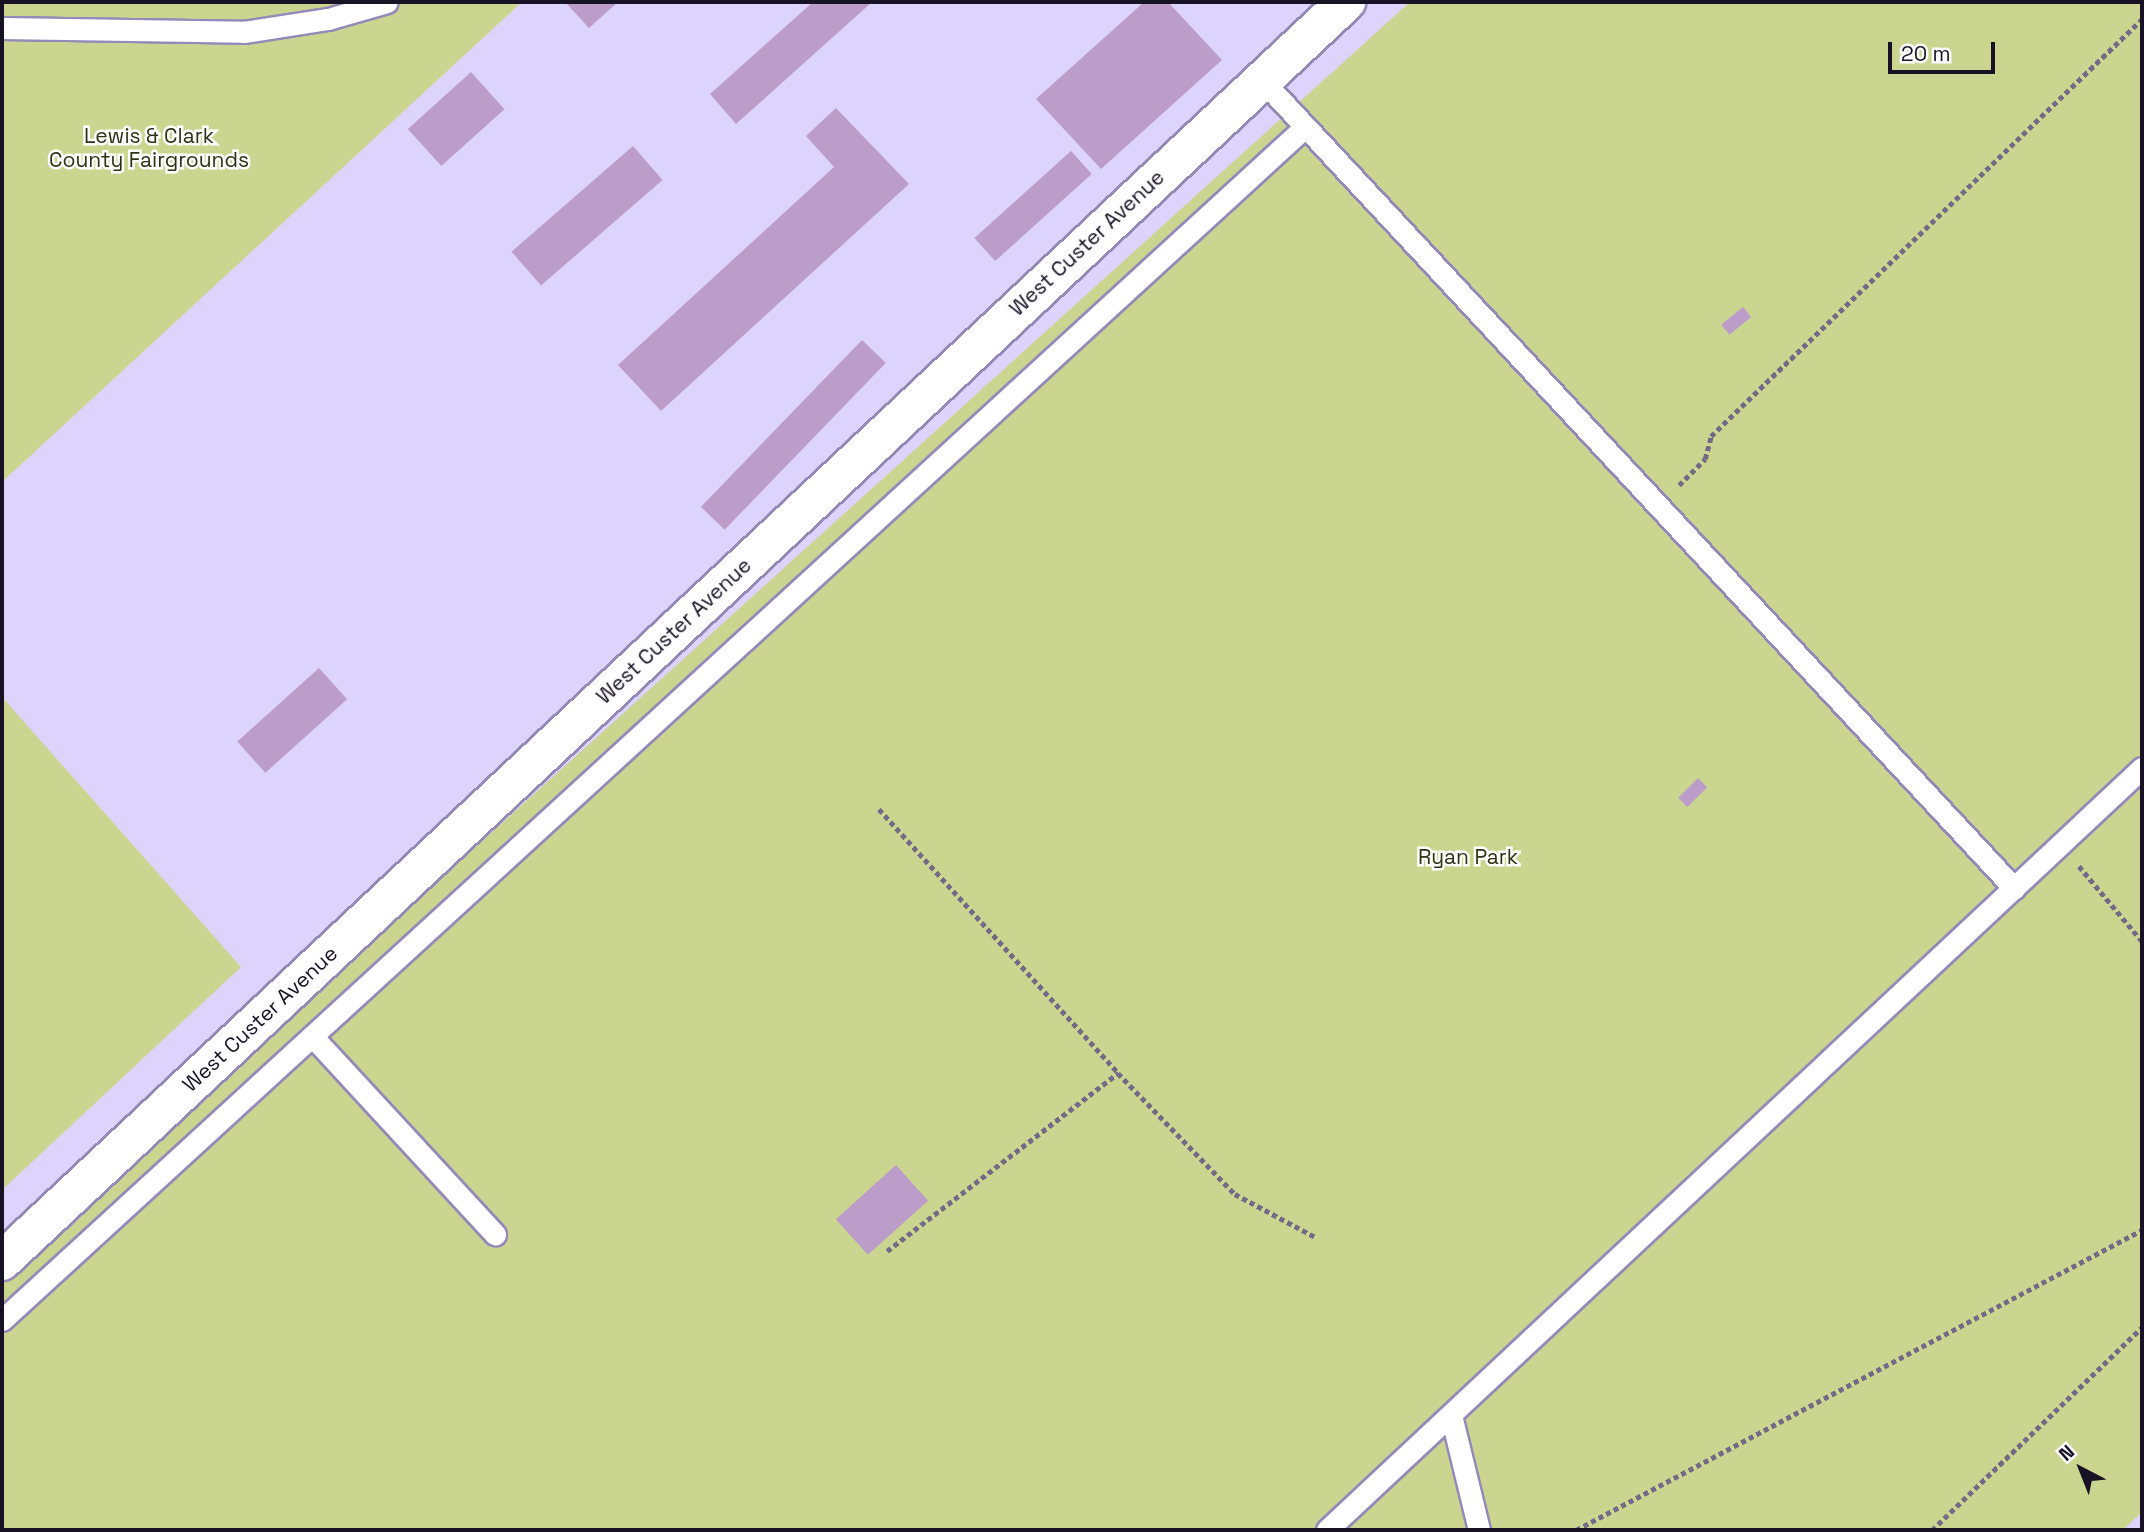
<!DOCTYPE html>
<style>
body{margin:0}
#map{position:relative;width:2144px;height:1532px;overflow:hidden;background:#ddd4fd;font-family:"Space Grotesk",sans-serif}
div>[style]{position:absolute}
.green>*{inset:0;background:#cad590}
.building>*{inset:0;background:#bc9dc9;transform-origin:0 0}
.path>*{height:4.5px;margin-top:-2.25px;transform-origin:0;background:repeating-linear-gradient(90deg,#726b87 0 5px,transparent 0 8.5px)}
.roads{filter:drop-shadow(2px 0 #9589b9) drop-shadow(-2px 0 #9589b9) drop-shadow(0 2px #9589b9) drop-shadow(0 -2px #9589b9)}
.lane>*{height:21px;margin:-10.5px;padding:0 10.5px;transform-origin:10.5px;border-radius:10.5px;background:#fff}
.street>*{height:38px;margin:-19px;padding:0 19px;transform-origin:19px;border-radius:19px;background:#fff}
span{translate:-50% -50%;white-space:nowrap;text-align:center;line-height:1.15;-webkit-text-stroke:5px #fcfcfc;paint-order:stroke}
.park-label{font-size:21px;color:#2e3213}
.street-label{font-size:21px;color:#171224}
.frame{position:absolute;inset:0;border:4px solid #171224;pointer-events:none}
.north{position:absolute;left:2046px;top:1434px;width:70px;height:70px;-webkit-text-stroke:5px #fcfcfc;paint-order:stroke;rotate:318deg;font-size:19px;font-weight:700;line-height:28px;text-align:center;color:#171224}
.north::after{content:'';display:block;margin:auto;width:24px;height:32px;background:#171224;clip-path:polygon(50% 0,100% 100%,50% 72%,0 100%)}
.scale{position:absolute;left:1888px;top:42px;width:107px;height:32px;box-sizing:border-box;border:4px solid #171224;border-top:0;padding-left:9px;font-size:21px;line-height:24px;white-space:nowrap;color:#171224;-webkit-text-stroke:5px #fcfcfc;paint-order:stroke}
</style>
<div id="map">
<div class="green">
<i style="clip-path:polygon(2px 2px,522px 2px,2px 482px)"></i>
<i style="clip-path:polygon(1410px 2px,2142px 2px,2142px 1512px,2123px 1530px,2px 1530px,2px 1275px)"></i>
<i style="clip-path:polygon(2px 697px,241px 967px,2px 1190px)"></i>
</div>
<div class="building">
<i style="clip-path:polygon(565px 2px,618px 2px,589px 28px)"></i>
<i style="clip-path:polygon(813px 2px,872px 2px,736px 124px,710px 94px)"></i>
<i style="clip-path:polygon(1144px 2px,1168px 2px,1222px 60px,1101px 169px,1036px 99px)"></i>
<i style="left:471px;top:72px;width:50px;height:85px;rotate:48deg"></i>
<i style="clip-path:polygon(836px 108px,909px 184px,661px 411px,618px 365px,834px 167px,806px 136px)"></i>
<i style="left:633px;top:146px;width:45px;height:161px;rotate:49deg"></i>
<i style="left:1071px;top:151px;width:31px;height:130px;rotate:48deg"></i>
<i style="left:1743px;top:307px;width:13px;height:28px;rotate:51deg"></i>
<i style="left:862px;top:340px;width:33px;height:232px;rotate:44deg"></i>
<i style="left:319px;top:668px;width:42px;height:110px;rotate:48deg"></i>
<i style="left:1698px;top:778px;width:13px;height:28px;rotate:45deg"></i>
<i style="left:896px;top:1165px;width:48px;height:81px;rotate:48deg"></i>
</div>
<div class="path">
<i style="left:1679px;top:485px;width:37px;rotate:-45deg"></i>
<i style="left:1705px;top:459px;width:24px;rotate:-75deg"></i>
<i style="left:1711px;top:436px;width:600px;rotate:-44.05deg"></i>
<i style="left:879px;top:809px;width:356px;rotate:47.8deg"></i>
<i style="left:2079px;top:866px;width:98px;rotate:50deg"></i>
<i style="left:887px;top:1251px;width:292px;rotate:-37.6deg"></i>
<i style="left:1118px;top:1073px;width:168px;rotate:46deg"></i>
<i style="left:1235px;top:1194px;width:93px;rotate:28.2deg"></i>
<i style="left:1576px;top:1530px;width:641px;rotate:-27.93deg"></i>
<i style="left:1932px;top:1530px;width:292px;rotate:-44deg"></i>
</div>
<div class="roads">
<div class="lane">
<i style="left:2px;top:28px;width:242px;rotate:0.9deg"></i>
<i style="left:244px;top:32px;width:85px;rotate:-8.8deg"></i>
<i style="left:328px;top:19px;width:61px;rotate:-16.1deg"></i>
<i style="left:1262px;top:80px;width:1104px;rotate:47.06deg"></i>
<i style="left:312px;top:1036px;width:270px;rotate:47.3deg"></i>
<i style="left:2px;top:1320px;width:1767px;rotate:-42.48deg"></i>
<i style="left:1451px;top:1415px;width:118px;rotate:76.3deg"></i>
<i style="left:1327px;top:1530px;width:1116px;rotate:-43.08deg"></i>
</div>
<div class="street">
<i style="left:2px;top:1261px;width:1842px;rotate:-43.13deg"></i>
</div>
</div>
<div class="park-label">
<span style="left:149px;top:148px">Lewis &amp; Clark<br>County Fairgrounds</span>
<span style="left:1468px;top:857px">Ryan Park</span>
</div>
<div class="street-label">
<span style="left:1087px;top:243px;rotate:-43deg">West Custer Avenue</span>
<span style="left:674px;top:631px;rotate:-43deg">West Custer Avenue</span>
<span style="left:260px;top:1019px;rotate:-43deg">West Custer Avenue</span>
</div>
<div class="frame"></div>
<div class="north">N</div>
<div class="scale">20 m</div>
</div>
